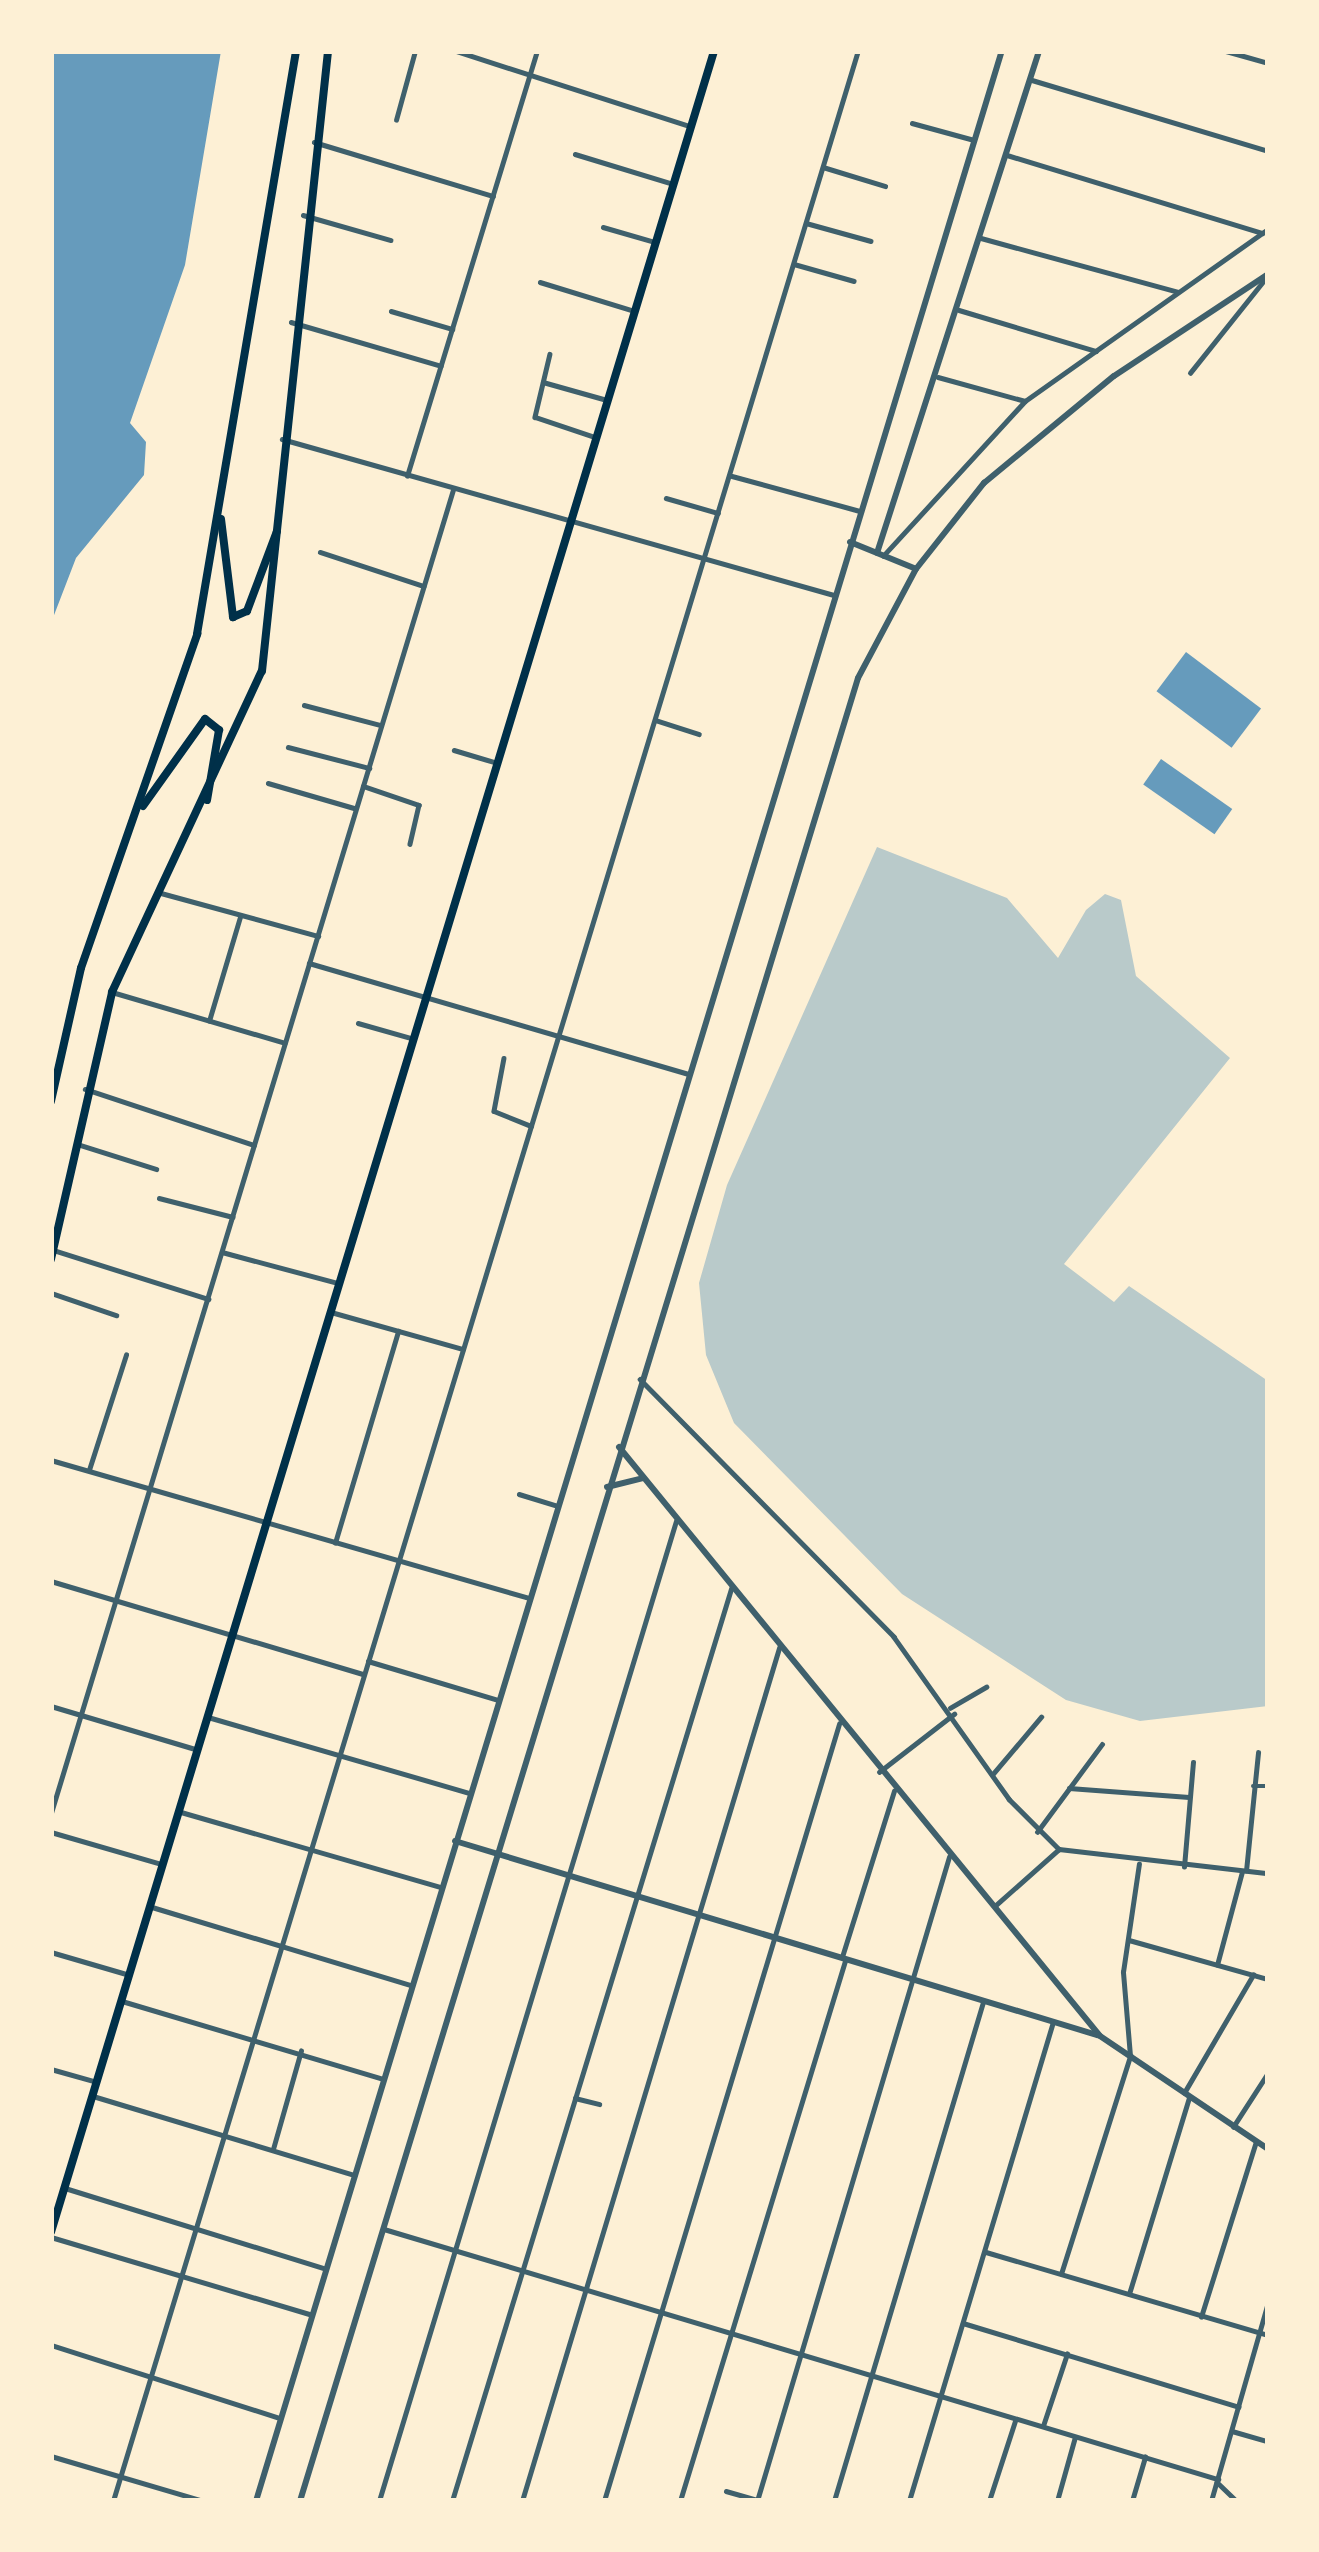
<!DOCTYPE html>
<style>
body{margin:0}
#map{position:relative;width:1319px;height:2552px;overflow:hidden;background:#fdf0d5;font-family:"Fira Sans Condensed",sans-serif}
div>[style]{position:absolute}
.green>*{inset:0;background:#b9caca}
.water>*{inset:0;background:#669bbc;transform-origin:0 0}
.minor>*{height:4.5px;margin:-2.25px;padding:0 2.25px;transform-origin:2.25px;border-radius:2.25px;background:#3f606c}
.tertiary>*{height:6px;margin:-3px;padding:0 3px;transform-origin:3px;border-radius:3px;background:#3f606c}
.secondary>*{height:8px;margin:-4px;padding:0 4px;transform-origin:4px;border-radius:4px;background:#003049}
.trunk>*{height:8px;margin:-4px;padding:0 4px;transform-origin:4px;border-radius:4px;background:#003049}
span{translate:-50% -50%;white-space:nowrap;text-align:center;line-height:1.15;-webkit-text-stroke:9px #fdf0d5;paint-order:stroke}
.frame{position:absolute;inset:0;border:54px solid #fdf0d5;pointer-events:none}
</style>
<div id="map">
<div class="green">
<i style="clip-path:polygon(877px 847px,1007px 898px,1058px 958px,1086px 910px,1105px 894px,1121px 900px,1136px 976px,1230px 1058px,1064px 1264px,1114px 1302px,1129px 1286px,1268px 1381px,1268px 1706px,1140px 1721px,1066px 1700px,902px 1594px,734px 1423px,706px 1355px,699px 1283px,727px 1185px)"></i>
</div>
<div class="water">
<i style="clip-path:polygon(51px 51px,221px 51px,185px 265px,130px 423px,146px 442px,144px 475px,76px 558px,51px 623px)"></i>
<i style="left:1186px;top:652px;width:94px;height:49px;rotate:37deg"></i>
<i style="left:1161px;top:759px;width:87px;height:31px;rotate:35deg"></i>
</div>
<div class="minor">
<i style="left:456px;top:51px;width:246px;rotate:17.8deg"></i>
<i style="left:1226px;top:51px;width:44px;rotate:15.9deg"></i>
<i style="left:1032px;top:80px;width:246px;rotate:16.7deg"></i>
<i style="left:396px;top:120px;width:72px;rotate:-74.6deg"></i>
<i style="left:912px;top:123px;width:64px;rotate:15.3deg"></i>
<i style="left:314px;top:142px;width:187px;rotate:16.8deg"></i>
<i style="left:575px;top:154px;width:102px;rotate:17deg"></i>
<i style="left:1007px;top:155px;width:267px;rotate:17deg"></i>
<i style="left:823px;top:167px;width:65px;rotate:17deg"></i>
<i style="left:303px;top:215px;width:91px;rotate:15.9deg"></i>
<i style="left:806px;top:223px;width:67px;rotate:15.5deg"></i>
<i style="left:603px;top:227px;width:54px;rotate:16.1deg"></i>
<i style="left:981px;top:238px;width:204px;rotate:15.3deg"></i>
<i style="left:794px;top:264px;width:62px;rotate:15.8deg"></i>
<i style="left:540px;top:282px;width:98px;rotate:17.1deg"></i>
<i style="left:959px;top:310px;width:143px;rotate:16.7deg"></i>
<i style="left:391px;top:311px;width:64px;rotate:16.4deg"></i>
<i style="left:291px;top:322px;width:156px;rotate:16.3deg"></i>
<i style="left:550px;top:354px;width:65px;rotate:103.4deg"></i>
<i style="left:535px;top:417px;width:63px;rotate:18.4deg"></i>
<i style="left:1190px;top:373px;width:120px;rotate:-51.4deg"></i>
<i style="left:938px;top:377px;width:90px;rotate:15.4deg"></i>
<i style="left:543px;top:382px;width:66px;rotate:15.7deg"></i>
<i style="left:282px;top:439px;width:574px;rotate:15.78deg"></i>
<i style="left:407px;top:476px;width:444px;rotate:-73deg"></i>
<i style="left:732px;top:476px;width:133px;rotate:15.3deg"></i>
<i style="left:666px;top:498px;width:54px;rotate:16.1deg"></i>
<i style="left:320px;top:552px;width:109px;rotate:18.1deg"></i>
<i style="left:883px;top:556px;width:210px;rotate:-47.5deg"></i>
<i style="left:1025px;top:401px;width:298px;rotate:-35.3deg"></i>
<i style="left:304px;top:705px;width:79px;rotate:14.7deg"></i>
<i style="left:655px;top:720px;width:46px;rotate:17.7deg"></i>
<i style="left:288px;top:747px;width:84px;rotate:14.5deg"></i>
<i style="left:454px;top:750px;width:42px;rotate:16.7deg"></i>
<i style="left:268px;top:783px;width:90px;rotate:16.2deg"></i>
<i style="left:363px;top:786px;width:59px;rotate:18.7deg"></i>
<i style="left:419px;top:805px;width:40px;rotate:103deg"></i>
<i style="left:161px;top:893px;width:163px;rotate:15.3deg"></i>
<i style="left:309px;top:963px;width:396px;rotate:16.3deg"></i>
<i style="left:112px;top:992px;width:180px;rotate:16.4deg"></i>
<i style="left:209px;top:1021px;width:109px;rotate:-73.4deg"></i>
<i style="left:358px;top:1023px;width:55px;rotate:15.8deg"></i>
<i style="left:504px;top:1058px;width:54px;rotate:100.7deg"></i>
<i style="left:494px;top:1111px;width:40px;rotate:22deg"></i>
<i style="left:85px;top:1089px;width:178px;rotate:18.3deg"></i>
<i style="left:80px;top:1145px;width:80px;rotate:17.5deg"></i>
<i style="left:159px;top:1198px;width:76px;rotate:14.4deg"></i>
<i style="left:53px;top:1250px;width:163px;rotate:17.5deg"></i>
<i style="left:222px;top:1252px;width:120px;rotate:15deg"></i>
<i style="left:51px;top:1293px;width:69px;rotate:18.7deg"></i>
<i style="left:331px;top:1312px;width:137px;rotate:15.7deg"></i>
<i style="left:640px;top:1379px;width:362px;rotate:45.4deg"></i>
<i style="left:894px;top:1637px;width:199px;rotate:54.6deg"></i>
<i style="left:1009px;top:1799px;width:71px;rotate:45deg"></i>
<i style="left:1059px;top:1849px;width:210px;rotate:6.6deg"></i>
<i style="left:51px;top:1460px;width:497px;rotate:16.1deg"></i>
<i style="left:89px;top:1470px;width:121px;rotate:-72.2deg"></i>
<i style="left:519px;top:1494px;width:39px;rotate:17deg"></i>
<i style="left:335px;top:1543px;width:221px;rotate:-73.4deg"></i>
<i style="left:51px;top:1581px;width:325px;rotate:16.6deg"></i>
<i style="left:368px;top:1661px;width:136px;rotate:16.7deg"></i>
<i style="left:51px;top:1706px;width:150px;rotate:16.6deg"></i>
<i style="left:950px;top:1708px;width:42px;rotate:-30.3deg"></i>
<i style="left:208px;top:1717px;width:273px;rotate:16.2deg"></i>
<i style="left:879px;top:1772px;width:95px;rotate:-37.7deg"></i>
<i style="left:992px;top:1775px;width:76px;rotate:-49.8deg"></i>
<i style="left:1253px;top:1786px;width:15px"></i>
<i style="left:1069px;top:1788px;width:120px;rotate:4.3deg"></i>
<i style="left:181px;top:1812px;width:271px;rotate:16.1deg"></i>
<i style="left:51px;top:1813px;width:1383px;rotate:-73.1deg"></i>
<i style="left:51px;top:1832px;width:115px;rotate:16.2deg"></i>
<i style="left:1037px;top:1832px;width:109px;rotate:-53.5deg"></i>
<i style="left:1184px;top:1867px;width:105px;rotate:-85.1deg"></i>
<i style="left:1246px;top:1871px;width:119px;rotate:-84.2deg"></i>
<i style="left:996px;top:1905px;width:84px;rotate:-41.6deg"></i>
<i style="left:152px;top:1907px;width:270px;rotate:16.8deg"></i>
<i style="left:1129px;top:1940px;width:144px;rotate:15.7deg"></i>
<i style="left:51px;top:1952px;width:78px;rotate:16.3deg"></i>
<i style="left:842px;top:1957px;width:174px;rotate:-72.6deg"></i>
<i style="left:1217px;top:1965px;width:96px;rotate:-75deg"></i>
<i style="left:122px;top:2001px;width:272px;rotate:16.6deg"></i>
<i style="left:51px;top:2069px;width:48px;rotate:15.8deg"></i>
<i style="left:1184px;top:2093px;width:137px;rotate:-59.7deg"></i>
<i style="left:93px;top:2096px;width:273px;rotate:16.8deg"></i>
<i style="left:575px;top:2098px;width:25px;rotate:14deg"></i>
<i style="left:1233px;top:2127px;width:64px;rotate:-57.1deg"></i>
<i style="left:273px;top:2149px;width:102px;rotate:-74.1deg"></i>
<i style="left:65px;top:2188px;width:273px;rotate:17.2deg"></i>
<i style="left:384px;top:2229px;width:871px;rotate:16.69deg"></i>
<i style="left:51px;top:2237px;width:270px;rotate:16.6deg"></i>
<i style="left:986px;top:2252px;width:294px;rotate:16.4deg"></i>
<i style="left:1061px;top:2274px;width:229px;rotate:-72.4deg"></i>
<i style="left:1130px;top:2056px;width:84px;rotate:-94.8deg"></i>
<i style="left:1123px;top:1972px;width:109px;rotate:-81.6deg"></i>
<i style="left:1129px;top:2294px;width:205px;rotate:-73deg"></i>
<i style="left:1201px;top:2317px;width:184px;rotate:-72.6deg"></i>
<i style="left:963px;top:2323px;width:288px;rotate:16.9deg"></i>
<i style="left:51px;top:2345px;width:240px;rotate:17.7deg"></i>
<i style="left:1043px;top:2426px;width:76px;rotate:-71.6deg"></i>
<i style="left:1232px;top:2431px;width:37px;rotate:16deg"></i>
<i style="left:51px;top:2456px;width:159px;rotate:16.4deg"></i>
<i style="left:1217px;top:2482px;width:28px;rotate:44deg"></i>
<i style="left:726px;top:2491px;width:32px;rotate:16deg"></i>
<i style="left:113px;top:2501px;width:2561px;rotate:-73.09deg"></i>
<i style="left:379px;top:2501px;width:1024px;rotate:-73.14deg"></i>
<i style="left:452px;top:2501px;width:954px;rotate:-72.99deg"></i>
<i style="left:522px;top:2501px;width:891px;rotate:-73.23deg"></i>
<i style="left:604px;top:2501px;width:812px;rotate:-73.17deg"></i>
<i style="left:680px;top:2501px;width:565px;rotate:-73.01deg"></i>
<i style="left:757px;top:2501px;width:672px;rotate:-73.4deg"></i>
<i style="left:834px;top:2501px;width:521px;rotate:-73.37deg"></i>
<i style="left:909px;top:2501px;width:500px;rotate:-73.27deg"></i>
<i style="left:989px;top:2501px;width:84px;rotate:-72deg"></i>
<i style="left:1057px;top:2501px;width:66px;rotate:-74.3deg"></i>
<i style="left:1132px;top:2501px;width:46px;rotate:-73.5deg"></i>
<i style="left:1211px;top:2501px;width:207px;rotate:-74deg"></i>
</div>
<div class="tertiary">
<i style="left:850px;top:542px;width:71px;rotate:22.2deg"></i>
<i style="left:877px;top:553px;width:527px;rotate:-72.11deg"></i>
<i style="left:619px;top:1447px;width:760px;rotate:50.76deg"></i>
<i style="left:1100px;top:2036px;width:202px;rotate:33.9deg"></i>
<i style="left:607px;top:1487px;width:36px;rotate:-14deg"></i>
<i style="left:455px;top:1841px;width:671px;rotate:16.81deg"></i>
<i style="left:256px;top:2501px;width:2561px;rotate:-73.07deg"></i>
<i style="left:300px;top:2501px;width:1906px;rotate:-72.98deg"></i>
<i style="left:858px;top:678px;width:123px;rotate:-62deg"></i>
<i style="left:916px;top:569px;width:110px;rotate:-51.7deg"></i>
<i style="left:984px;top:483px;width:168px;rotate:-39.5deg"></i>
<i style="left:1114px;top:376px;width:185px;rotate:-33.5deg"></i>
</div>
<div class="secondary">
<i style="left:51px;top:2232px;width:2280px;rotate:-73.09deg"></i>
</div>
<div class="trunk">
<i style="left:221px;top:519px;width:99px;rotate:83deg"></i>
<i style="left:233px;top:617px;width:15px;rotate:-23deg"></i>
<i style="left:247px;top:611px;width:85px;rotate:-69.4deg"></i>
<i style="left:143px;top:806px;width:107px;rotate:-54.5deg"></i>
<i style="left:205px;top:719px;width:18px;rotate:38deg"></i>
<i style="left:219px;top:730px;width:71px;rotate:99.7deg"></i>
<i style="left:51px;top:1101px;width:136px;rotate:-77.3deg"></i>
<i style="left:81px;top:968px;width:354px;rotate:-70.8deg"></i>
<i style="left:197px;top:634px;width:591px;rotate:-80.36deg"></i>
<i style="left:51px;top:1259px;width:274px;rotate:-77.1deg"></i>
<i style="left:112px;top:992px;width:354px;rotate:-65deg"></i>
<i style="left:262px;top:671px;width:624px;rotate:-83.92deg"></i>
</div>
<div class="frame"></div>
</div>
